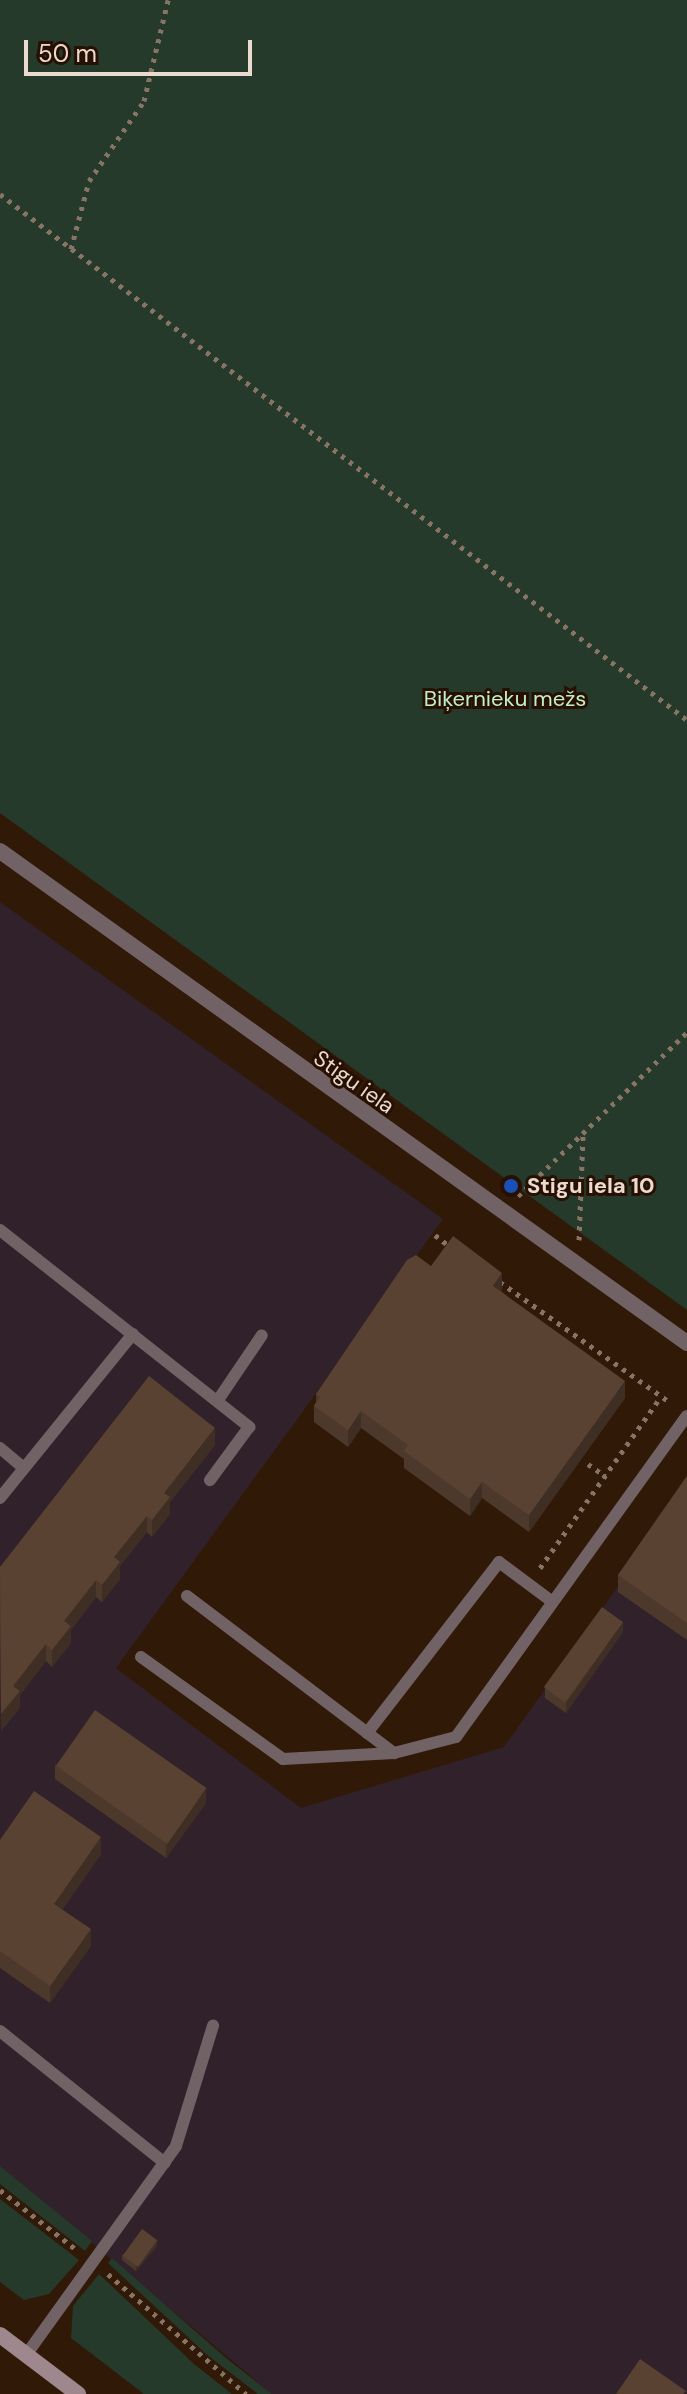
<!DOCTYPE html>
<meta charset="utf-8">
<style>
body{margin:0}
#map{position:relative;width:687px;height:2394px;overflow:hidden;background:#311907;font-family:"DM Sans",sans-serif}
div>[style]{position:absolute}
.industrial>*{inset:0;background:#31212b}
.green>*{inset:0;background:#253a2a}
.path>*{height:5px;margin-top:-2.5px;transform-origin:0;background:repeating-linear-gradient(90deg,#887465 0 4px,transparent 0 10px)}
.service>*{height:12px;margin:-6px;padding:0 6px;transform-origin:6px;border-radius:6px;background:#706265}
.minor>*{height:16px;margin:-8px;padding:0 8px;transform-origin:8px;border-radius:8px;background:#706265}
.secondary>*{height:16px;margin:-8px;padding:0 8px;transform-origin:8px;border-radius:8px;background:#9e878d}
.wall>*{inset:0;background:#4d392b}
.shaded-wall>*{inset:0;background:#3f2e23}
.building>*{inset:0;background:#5a4232;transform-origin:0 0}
.dots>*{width:22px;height:22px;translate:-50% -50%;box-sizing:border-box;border:4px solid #270f01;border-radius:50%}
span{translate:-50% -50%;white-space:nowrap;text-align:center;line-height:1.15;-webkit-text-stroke:6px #270f01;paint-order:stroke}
.park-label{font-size:22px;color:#bfefc9}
.street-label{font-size:22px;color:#ebdacf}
.poi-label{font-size:22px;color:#ebdacf;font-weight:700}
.left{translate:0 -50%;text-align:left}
.scale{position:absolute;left:24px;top:40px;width:228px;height:36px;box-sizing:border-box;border:4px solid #ebdacf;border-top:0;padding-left:10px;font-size:24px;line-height:28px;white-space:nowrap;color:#ebdacf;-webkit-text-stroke:6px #270f01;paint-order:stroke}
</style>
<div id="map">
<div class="industrial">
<i style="clip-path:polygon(0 902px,443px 1219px,116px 1668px,301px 1808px,504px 1747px,687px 1489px,687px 2394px,272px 2394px,0 2166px)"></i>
</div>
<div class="green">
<i style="clip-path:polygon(0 0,687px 0,687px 1310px,0 813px)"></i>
<i style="clip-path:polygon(0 2166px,92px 2241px,85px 2251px,0 2184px)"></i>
<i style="clip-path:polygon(0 2199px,79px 2260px,49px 2294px,24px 2300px,0 2282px)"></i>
<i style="clip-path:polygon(112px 2258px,226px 2358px,272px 2394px,258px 2394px,206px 2354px,108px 2263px)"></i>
<i style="clip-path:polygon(99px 2274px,194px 2364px,232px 2394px,144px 2394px,71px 2338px,73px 2306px)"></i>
</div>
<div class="path">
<i style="left:0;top:194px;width:865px;rotate:37.44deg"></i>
<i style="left:71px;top:249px;width:70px;rotate:-75.2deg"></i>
<i style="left:89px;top:181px;width:97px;rotate:-55.5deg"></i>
<i style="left:144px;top:101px;width:104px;rotate:-76.6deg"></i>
<i style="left:518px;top:1196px;width:235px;rotate:-44.1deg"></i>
<i style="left:435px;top:1235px;width:18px;rotate:38deg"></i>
<i style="left:579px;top:1240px;width:105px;rotate:-87.8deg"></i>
<i style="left:500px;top:1282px;width:209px;rotate:35.3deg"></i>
<i style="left:588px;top:1464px;width:21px;rotate:35deg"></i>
<i style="left:540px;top:1568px;width:207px;rotate:-54.8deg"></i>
<i style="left:0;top:2190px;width:99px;rotate:38deg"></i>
<i style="left:108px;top:2274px;width:183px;rotate:41deg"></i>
</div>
<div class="service">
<i style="left:0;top:1230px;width:318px;rotate:38.3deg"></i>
<i style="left:249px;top:1427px;width:66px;rotate:126.3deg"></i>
<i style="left:218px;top:1400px;width:78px;rotate:-55.9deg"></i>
<i style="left:0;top:1448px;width:30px;rotate:40deg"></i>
<i style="left:0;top:1498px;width:211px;rotate:-51deg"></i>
<i style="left:187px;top:1596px;width:260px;rotate:37.2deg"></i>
<i style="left:141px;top:1657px;width:175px;rotate:35.7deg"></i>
<i style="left:283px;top:1759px;width:111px;rotate:-3.1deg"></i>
<i style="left:394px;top:1753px;width:64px;rotate:-14.5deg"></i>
<i style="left:456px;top:1737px;width:395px;rotate:-54.3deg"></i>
<i style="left:367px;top:1733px;width:216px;rotate:-52.3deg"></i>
<i style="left:499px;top:1562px;width:64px;rotate:36.7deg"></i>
<i style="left:0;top:2031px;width:211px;rotate:38.7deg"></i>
<i style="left:26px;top:2355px;width:257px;rotate:-54.3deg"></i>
<i style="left:176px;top:2146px;width:126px;rotate:-72.9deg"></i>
</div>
<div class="minor">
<i style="left:0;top:851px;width:845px;rotate:35.61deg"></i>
</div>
<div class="secondary">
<i style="left:0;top:2335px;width:98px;rotate:37.1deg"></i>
</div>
<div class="wall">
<i style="clip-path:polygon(431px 1266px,502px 1289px,501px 1291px,625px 1398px,529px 1532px,482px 1498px,470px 1516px,404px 1468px,404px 1459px,361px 1428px,348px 1447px,314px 1422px,314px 1406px,316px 1402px,316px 1394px)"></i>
<i style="clip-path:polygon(215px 1445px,170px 1502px,170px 1514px,152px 1537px,147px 1532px,120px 1566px,120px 1579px,102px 1602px,96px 1597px,71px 1630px,71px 1643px,52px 1667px,46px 1661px,20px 1695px,20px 1708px,1px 1731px,0 1567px)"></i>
<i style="clip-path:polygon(687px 1476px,687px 1640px,618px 1592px,618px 1575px)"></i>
<i style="clip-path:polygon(623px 1632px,566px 1713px,545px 1698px,545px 1688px)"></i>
<i style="clip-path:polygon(55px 1765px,206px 1803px,166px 1858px,55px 1779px)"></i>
<i style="clip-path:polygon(0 1840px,101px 1854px,62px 1910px,91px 1946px,50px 2003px,0 1968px)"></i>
<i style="clip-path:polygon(157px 2246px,136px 2271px,122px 2260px,122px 2255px)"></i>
</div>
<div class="shaded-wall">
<i style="clip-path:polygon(502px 1273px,502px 1289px,493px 1303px,493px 1286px)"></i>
<i style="clip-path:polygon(625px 1381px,625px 1398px,529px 1532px,529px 1515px)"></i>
<i style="clip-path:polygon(361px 1411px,361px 1428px,348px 1447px,348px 1430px)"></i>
<i style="clip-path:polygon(215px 1428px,215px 1445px,170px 1502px,170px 1514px,152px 1537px,152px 1520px,164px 1493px)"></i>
<i style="clip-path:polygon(482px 1482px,482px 1498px,470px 1516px,470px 1499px)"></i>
<i style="clip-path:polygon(147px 1516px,147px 1532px,120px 1566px,120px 1579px,102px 1602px,102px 1585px,114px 1557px)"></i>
<i style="clip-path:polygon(96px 1580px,96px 1597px,71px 1630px,71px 1643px,52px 1667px,52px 1650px,64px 1621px)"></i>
<i style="clip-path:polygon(623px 1622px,623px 1632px,566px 1713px,566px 1703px)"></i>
<i style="clip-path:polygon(46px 1644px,46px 1661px,20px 1695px,20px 1708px,1px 1731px,1px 1714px,13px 1686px)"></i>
<i style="clip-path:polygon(206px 1789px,206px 1803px,166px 1858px,166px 1845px)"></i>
<i style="clip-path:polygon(101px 1837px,101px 1854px,54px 1921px,54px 1904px)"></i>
<i style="clip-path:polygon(91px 1929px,91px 1946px,50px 2003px,50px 1986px)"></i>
<i style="clip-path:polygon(157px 2240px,157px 2246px,136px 2271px,136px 2266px)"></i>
</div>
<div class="building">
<i style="clip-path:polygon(453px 1236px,502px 1273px,493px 1286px,625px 1381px,529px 1515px,482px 1482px,470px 1499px,404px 1451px,408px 1445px,361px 1411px,348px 1430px,314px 1406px,320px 1397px,316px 1394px,407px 1260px,416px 1255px,431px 1266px)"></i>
<i style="clip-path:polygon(149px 1376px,215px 1428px,164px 1493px,170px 1497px,152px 1520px,147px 1516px,114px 1557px,120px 1562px,102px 1585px,96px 1580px,64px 1621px,71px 1626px,52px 1650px,46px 1644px,13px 1686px,20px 1691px,1px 1714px,0 1567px)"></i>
<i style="clip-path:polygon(687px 1476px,687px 1623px,618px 1575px)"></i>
<i style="left:602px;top:1607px;width:26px;height:99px;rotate:36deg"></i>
<i style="left:95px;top:1710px;width:136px;height:68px;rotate:35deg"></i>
<i style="clip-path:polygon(34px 1791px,101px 1837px,54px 1904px,91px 1929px,50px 1986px,0 1951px,0 1840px)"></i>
<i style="left:142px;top:2229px;width:19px;height:33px;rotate:36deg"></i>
<i style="clip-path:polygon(640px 2359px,686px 2391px,683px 2394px,616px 2394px)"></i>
</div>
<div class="dots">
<i style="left:511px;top:1186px;background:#1a4fb4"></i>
</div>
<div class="park-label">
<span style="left:505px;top:699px">Biķernieku mežs</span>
</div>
<div class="street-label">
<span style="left:354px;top:1082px;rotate:35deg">Stigu iela</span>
</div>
<div class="poi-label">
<span class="left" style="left:527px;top:1186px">Stigu iela 10</span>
</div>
<div class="scale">50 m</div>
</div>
